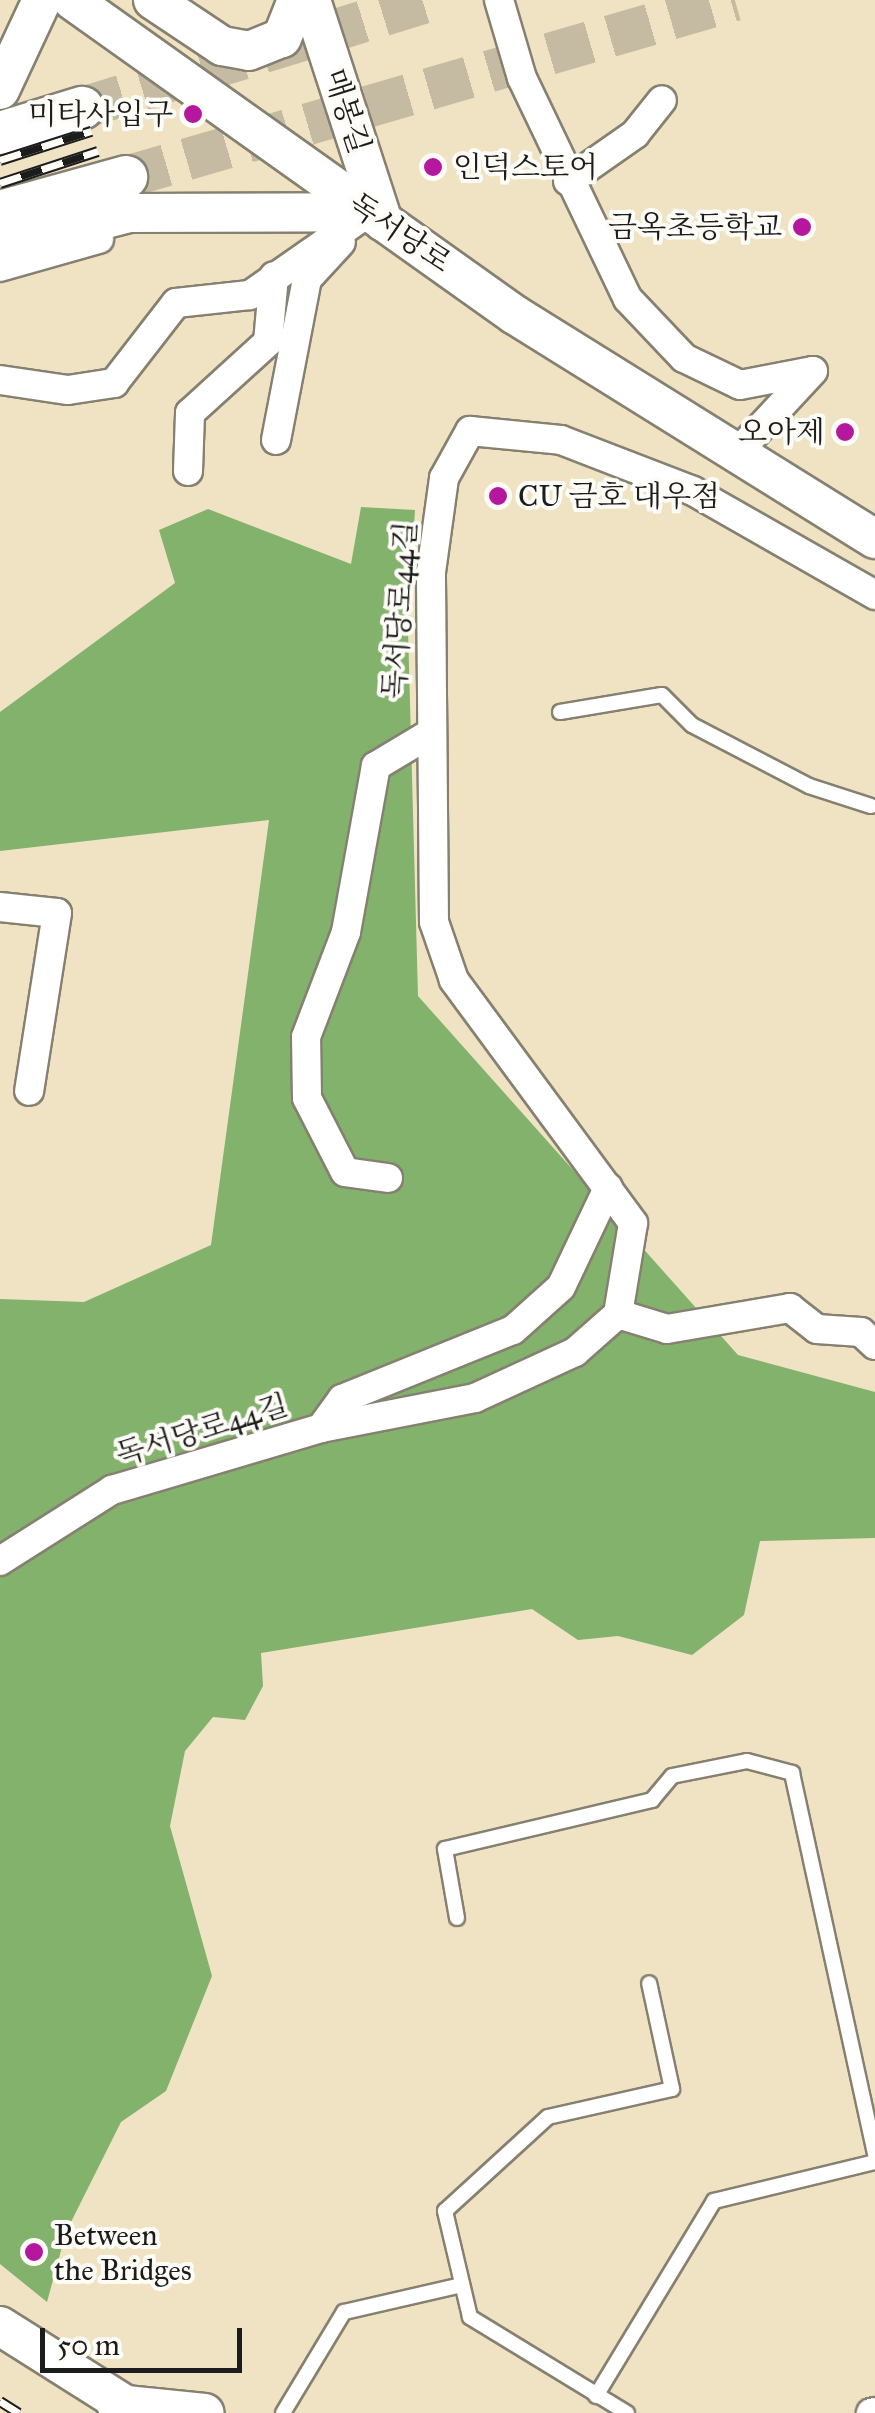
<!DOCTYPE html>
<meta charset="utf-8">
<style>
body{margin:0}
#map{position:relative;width:875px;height:2413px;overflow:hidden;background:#efe3c4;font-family:"IM FELL Great Primer","Noto Serif KR",serif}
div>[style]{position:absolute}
.forest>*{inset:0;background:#82b26c}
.primary-tunnel>*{height:42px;margin-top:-21px;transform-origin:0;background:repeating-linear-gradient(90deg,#c5bba2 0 42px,transparent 0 63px)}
.roads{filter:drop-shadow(2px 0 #868070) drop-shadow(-2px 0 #868070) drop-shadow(0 2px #868070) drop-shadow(0 -2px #868070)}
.lane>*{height:14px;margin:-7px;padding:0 7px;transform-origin:7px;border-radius:7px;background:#fff}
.street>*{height:28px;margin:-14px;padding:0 14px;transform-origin:14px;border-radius:14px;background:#fff}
.secondary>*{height:38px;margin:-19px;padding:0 19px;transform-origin:19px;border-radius:19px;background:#fff}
.primary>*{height:42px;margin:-21px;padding:0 21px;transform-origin:21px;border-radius:21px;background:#fff}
.rail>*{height:11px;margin-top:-5.5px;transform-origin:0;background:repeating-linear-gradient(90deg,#fdfcf7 0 22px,#1c1c1c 0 44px);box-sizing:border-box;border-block:2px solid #1c1c1c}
.dots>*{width:28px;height:28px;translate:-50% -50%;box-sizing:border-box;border:5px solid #fdfcf7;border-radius:50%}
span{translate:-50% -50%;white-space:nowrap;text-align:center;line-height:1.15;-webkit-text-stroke:8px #fdfcf7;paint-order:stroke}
.street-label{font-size:30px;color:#1c1c1c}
.poi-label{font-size:30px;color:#1c1c1c}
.right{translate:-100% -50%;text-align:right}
.left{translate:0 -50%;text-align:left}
.scale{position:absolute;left:40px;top:2328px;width:202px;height:45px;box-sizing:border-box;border:5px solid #1c1c1c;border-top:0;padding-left:12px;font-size:30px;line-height:35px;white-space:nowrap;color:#1c1c1c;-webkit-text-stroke:8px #fdfcf7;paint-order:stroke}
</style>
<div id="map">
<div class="forest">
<i style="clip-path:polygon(361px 507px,415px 510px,408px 630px,418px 996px,738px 1355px,875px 1392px,875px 1538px,760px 1541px,744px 1615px,692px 1655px,618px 1636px,578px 1640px,532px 1609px,261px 1653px,263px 1686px,245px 1720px,213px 1717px,185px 1751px,170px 1826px,212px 1976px,166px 2091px,121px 2122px,66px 2232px,47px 2302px,0 2264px,0 1299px,84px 1302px,211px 1245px,269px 820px,0 851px,0 712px,175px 583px,159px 530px,208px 509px,351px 564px)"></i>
</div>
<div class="primary-tunnel">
<i style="left:82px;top:108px;width:368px;rotate:-17.1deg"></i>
<i style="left:126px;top:177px;width:634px;rotate:-16.21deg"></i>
</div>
<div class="roads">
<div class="lane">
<i style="left:560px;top:712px;width:103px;rotate:-9.5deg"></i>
<i style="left:662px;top:695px;width:42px;rotate:45deg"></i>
<i style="left:692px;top:725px;width:132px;rotate:27.5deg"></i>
<i style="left:809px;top:786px;width:65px;rotate:17.9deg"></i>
<i style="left:457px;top:1918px;width:70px;rotate:-99.9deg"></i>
<i style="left:445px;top:1849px;width:213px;rotate:-13.3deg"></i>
<i style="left:652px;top:1800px;width:31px;rotate:-50deg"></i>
<i style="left:672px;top:1776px;width:76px;rotate:-11.3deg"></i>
<i style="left:747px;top:1761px;width:47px;rotate:14.9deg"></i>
<i style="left:792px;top:1773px;width:390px;rotate:77.7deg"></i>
<i style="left:596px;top:2396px;width:228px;rotate:-58.8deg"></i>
<i style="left:714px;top:2201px;width:166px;rotate:-13.6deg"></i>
<i style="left:283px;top:2413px;width:118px;rotate:-58.9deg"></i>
<i style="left:344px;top:2312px;width:121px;rotate:-12.9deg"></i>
<i style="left:627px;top:2413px;width:184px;rotate:-148.6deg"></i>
<i style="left:470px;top:2317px;width:109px;rotate:-103.3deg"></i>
<i style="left:445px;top:2211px;width:139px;rotate:-42.4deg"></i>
<i style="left:548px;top:2117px;width:127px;rotate:-12.7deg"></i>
<i style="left:672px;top:2089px;width:108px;rotate:-102.2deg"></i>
</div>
<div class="street">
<i style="left:499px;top:0;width:81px;rotate:73.6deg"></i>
<i style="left:522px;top:78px;width:245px;rotate:64.4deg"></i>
<i style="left:628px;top:299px;width:81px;rotate:46.5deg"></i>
<i style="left:684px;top:358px;width:62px;rotate:25.7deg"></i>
<i style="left:740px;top:385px;width:74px;rotate:-10.9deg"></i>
<i style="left:813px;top:371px;width:116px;rotate:132.9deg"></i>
<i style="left:568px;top:181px;width:82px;rotate:-35deg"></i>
<i style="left:635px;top:134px;width:43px;rotate:-51.5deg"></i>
<i style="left:0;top:267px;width:103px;rotate:-15.8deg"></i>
<i style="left:0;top:380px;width:69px;rotate:8.4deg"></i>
<i style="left:68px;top:390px;width:47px;rotate:-8.7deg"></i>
<i style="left:114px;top:383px;width:101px;rotate:-52.2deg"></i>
<i style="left:176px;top:303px;width:74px;rotate:-6.2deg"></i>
<i style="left:250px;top:295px;width:145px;rotate:-34.9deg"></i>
<i style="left:276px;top:440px;width:164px;rotate:-79.1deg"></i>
<i style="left:307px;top:279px;width:50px;rotate:-47.4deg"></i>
<i style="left:188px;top:471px;width:58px;rotate:-88deg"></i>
<i style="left:190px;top:413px;width:105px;rotate:-42.3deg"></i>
<i style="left:268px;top:342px;width:66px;rotate:-84.8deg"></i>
<i style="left:0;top:907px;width:57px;rotate:6deg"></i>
<i style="left:57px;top:913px;width:180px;rotate:98.9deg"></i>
<i style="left:388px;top:1178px;width:43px;rotate:-172.1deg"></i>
<i style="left:345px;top:1172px;width:83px;rotate:-117.2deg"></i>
<i style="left:307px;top:1098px;width:61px;rotate:-90.9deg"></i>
<i style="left:306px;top:1037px;width:112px;rotate:-69.1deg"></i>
<i style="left:346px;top:932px;width:169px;rotate:-79.8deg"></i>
<i style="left:376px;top:766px;width:58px;rotate:-31deg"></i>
<i style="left:618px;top:1314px;width:51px;rotate:17deg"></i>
<i style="left:667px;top:1329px;width:125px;rotate:-9.7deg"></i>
<i style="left:790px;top:1308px;width:34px;rotate:38deg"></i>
<i style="left:817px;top:1329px;width:44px;rotate:3.9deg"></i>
<i style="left:861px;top:1332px;width:19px;rotate:43deg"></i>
<i style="left:321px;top:1428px;width:36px;rotate:-54deg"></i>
<i style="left:342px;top:1399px;width:184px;rotate:-22deg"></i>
<i style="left:513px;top:1330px;width:64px;rotate:-41.9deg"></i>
<i style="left:561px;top:1287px;width:110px;rotate:-64.6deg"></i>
<i style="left:0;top:1561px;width:133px;rotate:-32.4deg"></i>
<i style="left:112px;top:1490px;width:218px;rotate:-16.5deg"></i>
<i style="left:321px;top:1428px;width:157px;rotate:-11deg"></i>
<i style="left:475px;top:1398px;width:110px;rotate:-24.7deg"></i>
<i style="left:575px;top:1352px;width:57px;rotate:-41.5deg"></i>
<i style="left:618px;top:1314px;width:92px;rotate:-80.6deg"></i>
<i style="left:633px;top:1223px;width:302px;rotate:-126.4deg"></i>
<i style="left:454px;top:980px;width:61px;rotate:-109deg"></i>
<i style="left:434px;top:922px;width:350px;rotate:-90.5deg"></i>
<i style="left:431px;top:572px;width:95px;rotate:-82.1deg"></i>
<i style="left:444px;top:478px;width:54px;rotate:-61deg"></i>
<i style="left:470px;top:431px;width:91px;rotate:5.6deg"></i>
<i style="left:561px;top:440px;width:142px;rotate:21.1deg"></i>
<i style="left:693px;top:491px;width:210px;rotate:29.7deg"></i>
<i style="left:871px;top:2413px;width:4px;rotate:-14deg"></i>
</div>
<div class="secondary">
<i style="left:72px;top:0;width:544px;rotate:35.42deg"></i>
<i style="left:515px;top:315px;width:424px;rotate:31.9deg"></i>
<i style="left:153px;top:0;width:83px;rotate:33.7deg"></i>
<i style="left:222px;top:46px;width:27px;rotate:10deg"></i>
<i style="left:249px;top:51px;width:35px;rotate:-22deg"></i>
<i style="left:282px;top:38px;width:41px;rotate:-68.5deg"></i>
<i style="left:311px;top:0;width:233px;rotate:72deg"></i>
<i style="left:0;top:90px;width:99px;rotate:-65deg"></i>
<i style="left:0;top:246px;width:133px;rotate:-14.3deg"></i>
<i style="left:129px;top:213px;width:240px;rotate:-0.2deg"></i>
<i style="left:0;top:2326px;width:163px;rotate:32.2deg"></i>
<i style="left:116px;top:2404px;width:89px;rotate:5.8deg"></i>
</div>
<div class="primary">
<i style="left:0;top:133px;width:86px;rotate:-17deg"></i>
<i style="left:0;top:212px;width:131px;rotate:-15.5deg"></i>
</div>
</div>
<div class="rail">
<i style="left:0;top:160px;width:96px;rotate:-17.7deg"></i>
<i style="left:0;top:183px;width:103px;rotate:-18.1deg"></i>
<i style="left:0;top:2401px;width:22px;rotate:32deg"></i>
</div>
<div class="dots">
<i style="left:193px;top:114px;background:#b5179e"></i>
<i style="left:433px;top:167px;background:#b5179e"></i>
<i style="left:802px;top:227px;background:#b5179e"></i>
<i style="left:845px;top:432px;background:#b5179e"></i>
<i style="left:498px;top:496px;background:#b5179e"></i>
<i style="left:34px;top:2252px;background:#b5179e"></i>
</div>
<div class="street-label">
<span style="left:347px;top:111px;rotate:72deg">매봉길</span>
<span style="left:400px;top:233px;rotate:34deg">독서당로</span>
<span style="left:400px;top:610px;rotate:-86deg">독서당로44길</span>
<span style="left:202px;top:1430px;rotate:-17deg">독서당로44길</span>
</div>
<div class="poi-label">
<span class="right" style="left:173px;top:114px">미타사입구</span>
<span class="left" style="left:453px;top:167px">인덕스토어</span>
<span class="right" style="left:782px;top:227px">금옥초등학교</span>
<span class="right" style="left:825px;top:432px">오아제</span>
<span class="left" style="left:518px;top:496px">CU 금호 대우점</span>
<span class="left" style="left:54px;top:2252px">Between<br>the Bridges</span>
</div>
<div class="scale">50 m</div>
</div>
